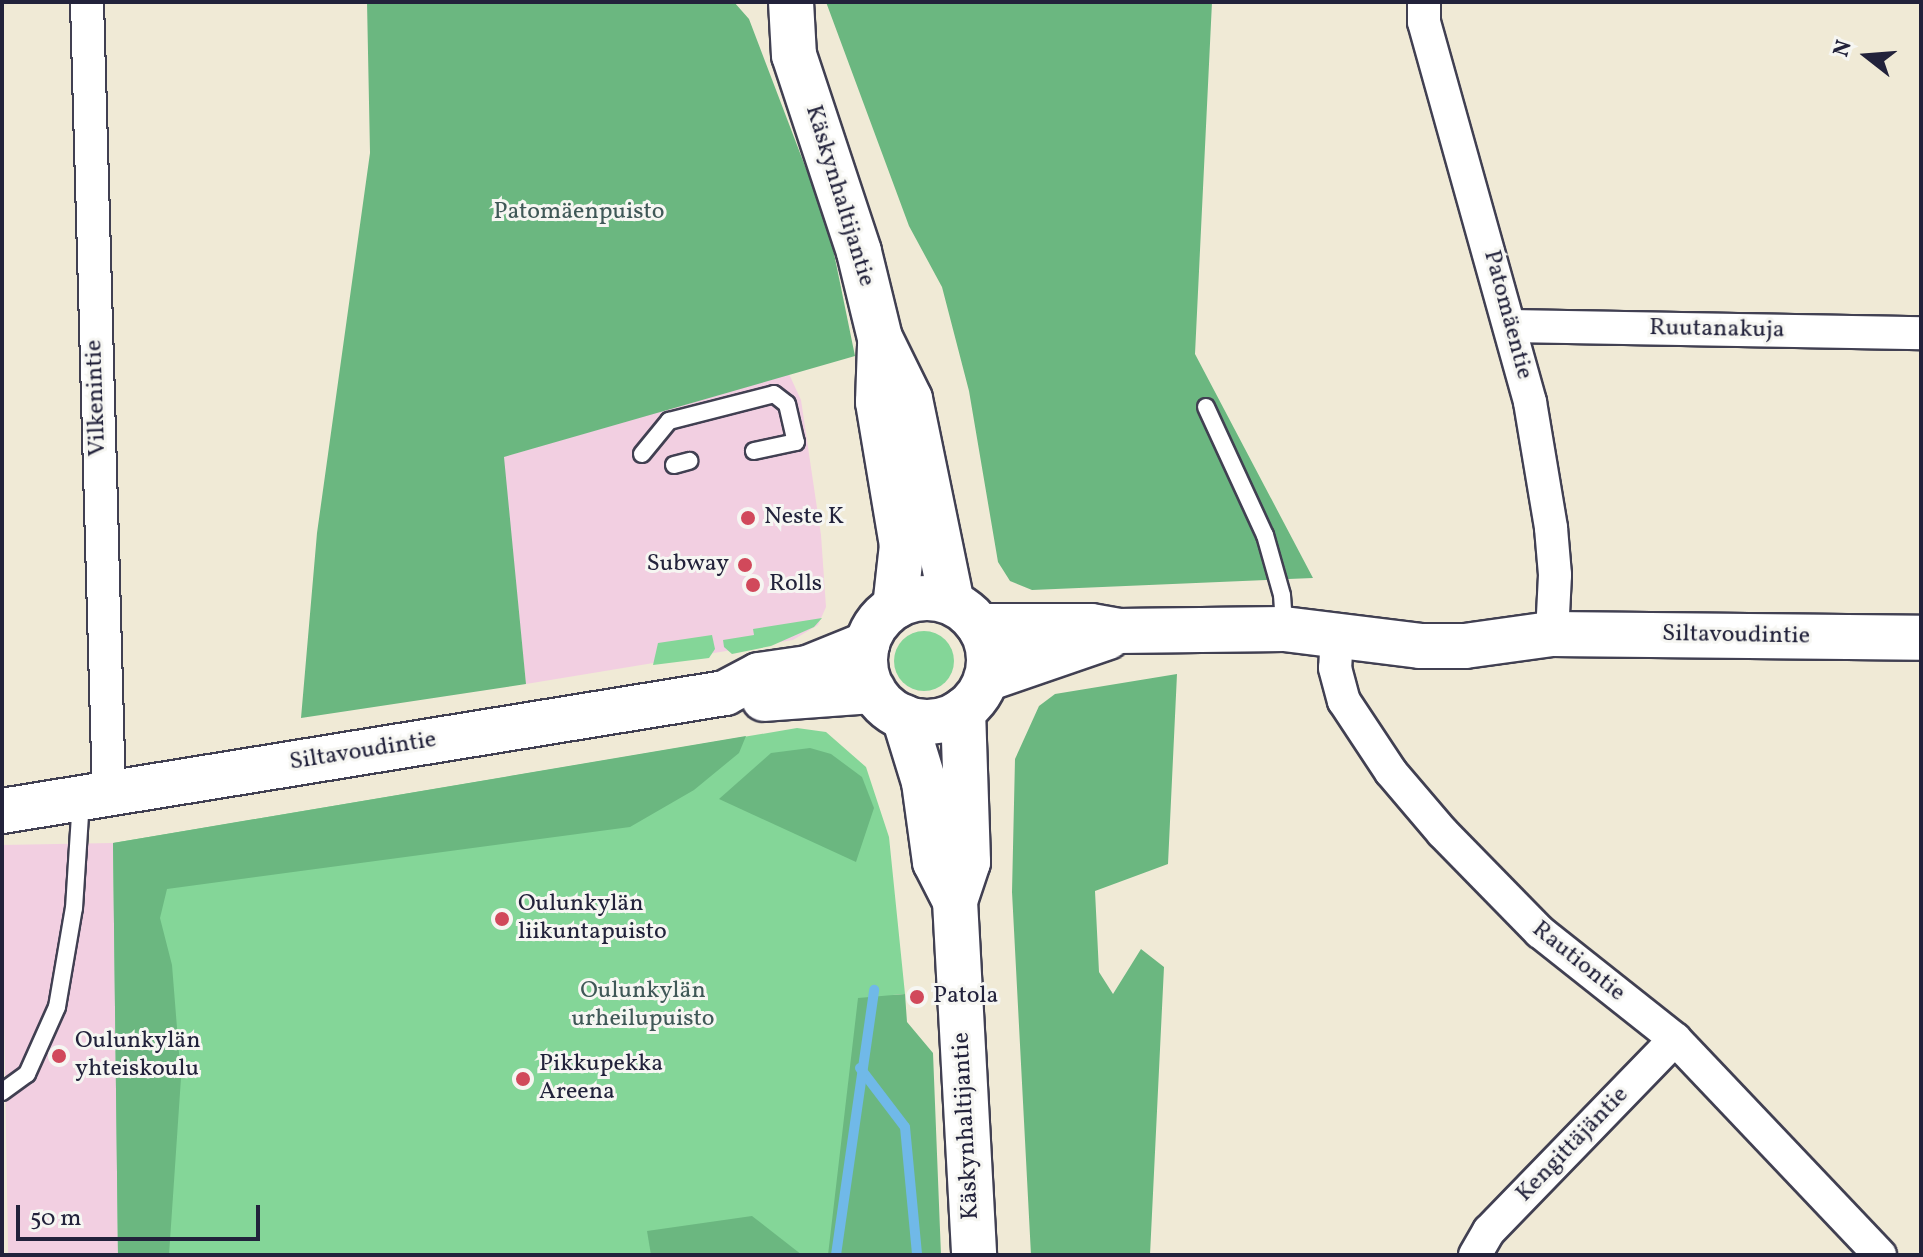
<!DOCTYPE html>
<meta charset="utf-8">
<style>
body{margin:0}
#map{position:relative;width:1923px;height:1257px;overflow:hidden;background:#f0ead6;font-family:Vollkorn,serif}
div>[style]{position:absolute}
.built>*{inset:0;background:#f2cfe1;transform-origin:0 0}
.green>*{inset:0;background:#84d698}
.round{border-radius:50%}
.forest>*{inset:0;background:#6bb780}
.stream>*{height:10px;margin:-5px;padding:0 5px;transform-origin:5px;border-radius:5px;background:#70b9e8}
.roads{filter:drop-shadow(2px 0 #414052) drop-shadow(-2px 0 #414052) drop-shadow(0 2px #414052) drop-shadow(0 -2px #414052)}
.lane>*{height:16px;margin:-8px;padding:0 8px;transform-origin:8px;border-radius:8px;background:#fff}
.street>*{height:32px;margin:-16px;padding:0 16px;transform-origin:16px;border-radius:16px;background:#fff}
.secondary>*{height:44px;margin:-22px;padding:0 22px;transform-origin:22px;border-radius:22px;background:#fff}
.secondary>.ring{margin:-22px;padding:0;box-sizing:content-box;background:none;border:44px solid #fff;border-radius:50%}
.dots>*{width:22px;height:22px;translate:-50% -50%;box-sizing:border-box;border:4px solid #f6f6f2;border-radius:50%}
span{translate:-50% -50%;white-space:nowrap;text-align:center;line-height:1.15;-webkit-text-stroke:6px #f6f6f2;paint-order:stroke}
.street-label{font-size:24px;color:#22223b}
.park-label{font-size:24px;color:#3f5857}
.poi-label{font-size:24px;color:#22223b}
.left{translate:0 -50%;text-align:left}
.right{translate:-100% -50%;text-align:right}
.frame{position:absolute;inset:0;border:4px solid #22223b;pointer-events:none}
.north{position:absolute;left:1827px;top:16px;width:80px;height:80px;-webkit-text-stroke:6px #f6f6f2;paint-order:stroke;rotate:287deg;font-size:22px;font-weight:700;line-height:32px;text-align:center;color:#22223b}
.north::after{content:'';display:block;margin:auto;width:28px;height:36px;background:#22223b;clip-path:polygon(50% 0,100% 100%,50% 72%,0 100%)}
.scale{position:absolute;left:16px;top:1205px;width:244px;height:36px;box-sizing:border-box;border:4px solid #22223b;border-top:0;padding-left:10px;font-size:24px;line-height:28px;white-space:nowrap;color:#22223b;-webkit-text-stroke:6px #f6f6f2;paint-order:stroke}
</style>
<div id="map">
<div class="built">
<i style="clip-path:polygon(789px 374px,801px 400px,821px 535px,826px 607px,818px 625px,793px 640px,526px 684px,503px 457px)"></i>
<i style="left:113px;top:843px;width:412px;height:112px;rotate:89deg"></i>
</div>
<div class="green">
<i style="clip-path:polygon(822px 618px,814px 627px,771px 646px,732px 654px,724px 647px,723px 640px,754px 635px,753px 629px)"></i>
<i class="round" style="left:894px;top:631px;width:60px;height:60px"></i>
<i style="clip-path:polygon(712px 635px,715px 649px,709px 658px,653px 665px,658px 643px)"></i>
<i style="clip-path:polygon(797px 728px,826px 732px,866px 767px,889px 837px,905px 994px,893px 995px,901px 1255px,118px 1255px,113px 843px)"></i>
</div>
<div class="forest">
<i style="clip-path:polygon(367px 2px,734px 2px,749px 19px,829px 229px,855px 356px,504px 457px,526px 684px,301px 718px,317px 533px,370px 153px)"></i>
<i style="clip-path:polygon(826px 2px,1212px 2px,1195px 354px,1313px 578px,1032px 590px,1010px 581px,998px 562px,969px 391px,942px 287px,909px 226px)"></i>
<i style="clip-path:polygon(1177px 674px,1168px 864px,1095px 891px,1099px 972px,1113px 994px,1141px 949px,1164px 967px,1150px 1255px,1031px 1255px,1012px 892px,1015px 759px,1039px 706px,1055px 694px)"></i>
<i style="clip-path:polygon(746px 736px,739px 753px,694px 790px,630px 827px,167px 889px,160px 918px,172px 965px,181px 1078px,169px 1255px,118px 1255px,113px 843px)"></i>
<i style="clip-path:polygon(810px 748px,831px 754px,862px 777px,874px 808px,856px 862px,719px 799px,771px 753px)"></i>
<i style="clip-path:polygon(905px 994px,907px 1022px,933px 1053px,941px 1255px,828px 1255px,858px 998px)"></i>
<i style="clip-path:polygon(752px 1216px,802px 1255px,651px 1255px,647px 1231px)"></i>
</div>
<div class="stream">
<i style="left:860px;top:1068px;width:74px;rotate:52.7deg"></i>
<i style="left:905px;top:1127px;width:129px;rotate:84.6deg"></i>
<i style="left:836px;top:1255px;width:268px;rotate:-81.8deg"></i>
</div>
<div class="roads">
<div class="lane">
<i style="left:1206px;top:407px;width:141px;rotate:65.3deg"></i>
<i style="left:1265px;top:535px;width:62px;rotate:74.2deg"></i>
<i style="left:1282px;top:595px;width:32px;rotate:86deg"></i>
<i style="left:642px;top:454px;width:43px;rotate:-50.7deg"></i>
<i style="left:669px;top:421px;width:108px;rotate:-14.4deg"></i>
<i style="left:774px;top:394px;width:16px;rotate:38deg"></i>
<i style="left:787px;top:404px;width:39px;rotate:77deg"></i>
<i style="left:796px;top:442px;width:43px;rotate:167.9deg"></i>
<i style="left:674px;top:465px;width:16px;rotate:-15deg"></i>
<i style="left:2px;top:1092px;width:31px;rotate:-36deg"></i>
<i style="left:27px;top:1074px;width:73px;rotate:-65.9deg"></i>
<i style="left:57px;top:1007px;width:100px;rotate:-80.3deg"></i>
<i style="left:74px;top:908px;width:108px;rotate:-86.3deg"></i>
</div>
<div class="street">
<i style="left:87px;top:2px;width:792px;rotate:88.41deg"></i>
<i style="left:1424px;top:2px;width:20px;rotate:90deg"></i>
<i style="left:1424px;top:22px;width:395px;rotate:74.4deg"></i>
<i style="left:1530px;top:402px;width:128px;rotate:80.5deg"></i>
<i style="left:1551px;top:528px;width:47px;rotate:85.1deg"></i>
<i style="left:1555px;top:575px;width:59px;rotate:92.9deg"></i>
<i style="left:1512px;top:326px;width:409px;rotate:1deg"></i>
<i style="left:1337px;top:633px;width:35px;rotate:93deg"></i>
<i style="left:1335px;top:668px;width:34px;rotate:75deg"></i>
<i style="left:1344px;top:701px;width:85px;rotate:56.5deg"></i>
<i style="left:1391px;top:772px;width:80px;rotate:49.6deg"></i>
<i style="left:1443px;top:833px;width:139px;rotate:45.6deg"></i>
<i style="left:1540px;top:932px;width:172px;rotate:38.4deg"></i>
<i style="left:1675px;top:1039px;width:298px;rotate:46.5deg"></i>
<i style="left:1475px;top:1255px;width:28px;rotate:-60deg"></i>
<i style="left:1489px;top:1231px;width:267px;rotate:-45.9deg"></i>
</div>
<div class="secondary">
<i style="left:791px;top:2px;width:53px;rotate:86.8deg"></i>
<i style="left:794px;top:55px;width:207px;rotate:71.7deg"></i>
<i style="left:859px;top:252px;width:89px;rotate:76.3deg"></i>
<i style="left:880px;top:338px;width:68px;rotate:63.8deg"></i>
<i style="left:910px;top:399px;width:208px;rotate:78.4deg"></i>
<i style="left:880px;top:345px;width:57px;rotate:92deg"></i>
<i style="left:878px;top:402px;width:145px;rotate:80.5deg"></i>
<i style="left:902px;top:545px;width:62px;rotate:96.4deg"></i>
<i class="ring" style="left:865px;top:598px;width:80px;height:80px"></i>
<i style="left:979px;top:626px;width:112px"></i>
<i style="left:1091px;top:626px;width:27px;rotate:10deg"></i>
<i style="left:1118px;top:631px;width:166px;rotate:-0.7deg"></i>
<i style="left:1284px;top:629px;width:137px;rotate:7.1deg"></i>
<i style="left:1420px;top:646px;width:45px"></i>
<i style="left:1465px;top:646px;width:88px;rotate:-7.9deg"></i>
<i style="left:1552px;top:634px;width:369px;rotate:0.6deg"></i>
<i style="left:986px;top:679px;width:129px;rotate:-19deg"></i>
<i style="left:764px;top:699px;width:110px;rotate:-4.2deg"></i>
<i style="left:963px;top:710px;width:152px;rotate:88.1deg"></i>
<i style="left:968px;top:862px;width:41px;rotate:108.4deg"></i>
<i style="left:955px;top:901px;width:355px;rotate:86.9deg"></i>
<i style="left:904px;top:717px;width:68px;rotate:72.9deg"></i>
<i style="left:924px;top:782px;width:81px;rotate:82.2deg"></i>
<i style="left:935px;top:862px;width:44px;rotate:62.9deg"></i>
<i style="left:2px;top:811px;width:733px;rotate:-9.27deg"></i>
<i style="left:725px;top:693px;width:38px;rotate:-28deg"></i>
<i style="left:759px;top:675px;width:49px;rotate:-8.1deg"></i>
<i style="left:808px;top:668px;width:64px;rotate:-22.1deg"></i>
</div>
</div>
<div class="dots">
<i style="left:748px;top:518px;background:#d1495b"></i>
<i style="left:745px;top:565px;background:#d1495b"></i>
<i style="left:753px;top:585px;background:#d1495b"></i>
<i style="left:502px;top:919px;background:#d1495b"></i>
<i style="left:917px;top:997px;background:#d1495b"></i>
<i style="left:59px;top:1056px;background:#d1495b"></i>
<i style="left:523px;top:1079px;background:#d1495b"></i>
</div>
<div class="street-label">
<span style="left:839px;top:196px;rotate:73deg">Käskynhaltijantie</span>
<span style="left:1507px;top:315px;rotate:75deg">Patomäentie</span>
<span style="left:1717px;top:330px;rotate:1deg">Ruutanakuja</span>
<span style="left:97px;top:398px;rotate:-92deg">Vilkenintie</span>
<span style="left:1736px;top:636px;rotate:1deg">Siltavoudintie</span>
<span style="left:363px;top:752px;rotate:-9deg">Siltavoudintie</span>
<span style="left:1578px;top:962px;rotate:39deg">Rautiontie</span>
<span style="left:967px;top:1126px;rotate:-93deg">Käskynhaltijantie</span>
<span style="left:1573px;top:1145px;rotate:-46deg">Kengittäjäntie</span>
</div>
<div class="park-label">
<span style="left:579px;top:213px">Patomäenpuisto</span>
<span style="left:643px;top:1006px">Oulunkylän<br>urheilupuisto</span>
</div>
<div class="poi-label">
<span class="left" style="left:764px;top:518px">Neste K</span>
<span class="right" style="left:729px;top:565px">Subway</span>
<span class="left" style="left:769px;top:585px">Rolls</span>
<span class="left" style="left:518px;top:919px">Oulunkylän<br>liikuntapuisto</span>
<span class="left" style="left:933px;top:997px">Patola</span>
<span class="left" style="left:75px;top:1056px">Oulunkylän<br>yhteiskoulu</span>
<span class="left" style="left:539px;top:1079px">Pikkupekka<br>Areena</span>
</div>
<div class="frame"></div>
<div class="north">N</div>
<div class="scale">50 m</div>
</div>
